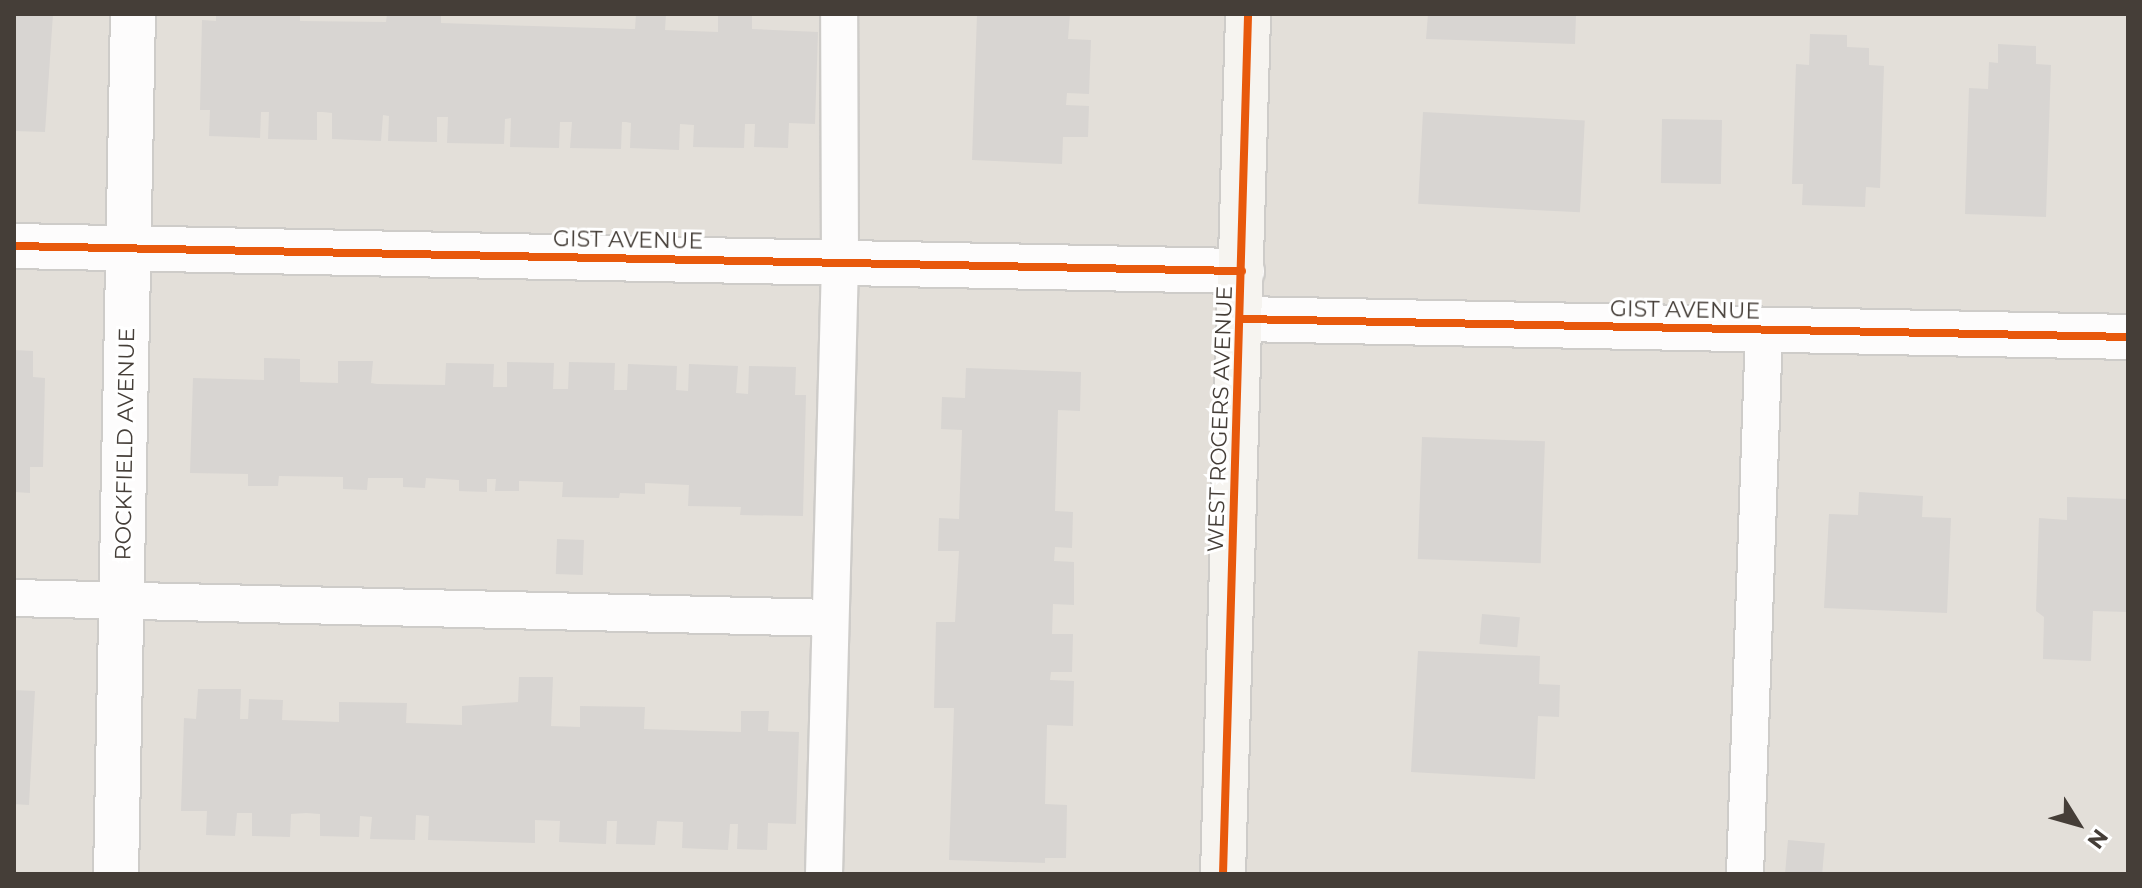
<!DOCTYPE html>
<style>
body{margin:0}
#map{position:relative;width:2142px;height:888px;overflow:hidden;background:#f0eeeb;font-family:Montserrat,sans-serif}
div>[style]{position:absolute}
.residential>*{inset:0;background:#e3dfd9;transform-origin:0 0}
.building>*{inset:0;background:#d8d5d2;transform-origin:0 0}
.roads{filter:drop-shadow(2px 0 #ceccc9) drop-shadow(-2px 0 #ceccc9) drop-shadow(0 2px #ceccc9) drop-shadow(0 -2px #ceccc9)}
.lane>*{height:36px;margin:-18px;padding:0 18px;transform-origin:18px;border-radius:18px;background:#fdfcfc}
.street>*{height:44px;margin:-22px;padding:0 22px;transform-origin:22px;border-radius:22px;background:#fdfcfc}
.secondary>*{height:44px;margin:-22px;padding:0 22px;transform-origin:22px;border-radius:22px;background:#f6f4f0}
.cycleway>*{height:8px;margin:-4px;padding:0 4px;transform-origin:4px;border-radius:4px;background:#e8590c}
span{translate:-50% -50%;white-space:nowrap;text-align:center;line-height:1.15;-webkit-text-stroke:6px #fff;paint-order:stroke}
.street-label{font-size:22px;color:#453e38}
.frame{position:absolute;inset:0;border:16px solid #453e38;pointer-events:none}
.north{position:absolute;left:2038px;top:784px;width:80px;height:80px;-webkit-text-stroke:6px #fff;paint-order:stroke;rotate:127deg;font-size:22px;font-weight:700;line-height:32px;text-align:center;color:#453e38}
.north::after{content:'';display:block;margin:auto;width:28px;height:36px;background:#453e38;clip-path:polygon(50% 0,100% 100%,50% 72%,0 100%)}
</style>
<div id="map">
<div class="residential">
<i style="left:14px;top:14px;width:2114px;height:860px"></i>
</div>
<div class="building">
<i style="clip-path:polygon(14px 14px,53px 14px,45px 132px,14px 131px)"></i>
<i style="clip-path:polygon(216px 14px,300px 14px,300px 21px,386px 22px,387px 14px,441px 14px,441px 23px,630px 29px,635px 29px,636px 14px,666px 14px,665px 30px,718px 32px,718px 14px,752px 14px,752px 29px,818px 32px,815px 124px,789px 123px,788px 148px,754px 147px,755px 124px,745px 124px,744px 148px,693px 147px,694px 125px,680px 124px,679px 150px,630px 148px,631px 123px,626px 122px,622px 122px,621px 149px,570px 148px,572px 122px,560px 122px,559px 148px,510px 147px,511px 118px,505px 119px,504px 144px,447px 143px,448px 117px,437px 117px,437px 142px,388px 141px,389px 116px,383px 115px,381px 141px,332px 139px,332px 113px,323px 112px,317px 112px,317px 140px,268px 139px,269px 112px,261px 112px,260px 138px,209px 136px,210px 110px,200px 110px,202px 20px,216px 21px)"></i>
<i style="clip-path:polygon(977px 14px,1070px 14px,1068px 39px,1091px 40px,1089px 94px,1067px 93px,1066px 105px,1089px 106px,1088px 137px,1063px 137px,1062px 164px,972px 160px)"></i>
<i style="clip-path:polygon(1428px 14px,1576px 14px,1575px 44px,1426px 39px)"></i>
<i style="clip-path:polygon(1810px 34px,1847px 35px,1847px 47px,1869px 48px,1869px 65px,1884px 66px,1880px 188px,1866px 187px,1865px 207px,1802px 205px,1803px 184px,1792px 184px,1796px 64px,1809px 65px)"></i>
<i style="clip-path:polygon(1998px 44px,2036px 46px,2036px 64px,2051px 65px,2046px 217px,1965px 214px,1969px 88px,1988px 89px,1989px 62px,1998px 63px)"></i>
<i style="left:1423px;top:112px;width:162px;height:92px;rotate:3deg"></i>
<i style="left:1662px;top:119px;width:60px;height:64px;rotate:1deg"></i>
<i style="clip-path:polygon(14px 350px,33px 351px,33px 377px,45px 378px,43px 467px,30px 467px,30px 493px,14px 492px)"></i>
<i style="clip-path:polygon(264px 358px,300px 359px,300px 382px,338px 383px,338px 361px,373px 361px,371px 383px,377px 384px,445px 385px,446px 363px,494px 364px,493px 387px,507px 387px,507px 362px,554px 363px,553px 389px,568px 389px,569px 362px,615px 363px,614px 390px,627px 390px,628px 364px,677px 366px,676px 390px,688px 391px,689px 364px,738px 366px,736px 393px,748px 394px,749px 366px,796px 367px,795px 395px,806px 395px,803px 516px,740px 515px,741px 507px,688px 506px,689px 485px,645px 483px,645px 494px,620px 493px,619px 498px,562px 497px,563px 482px,558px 482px,519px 481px,519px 491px,495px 491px,496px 479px,487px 479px,487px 492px,459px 491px,459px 480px,426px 478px,425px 488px,403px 487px,403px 478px,368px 478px,367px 490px,343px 489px,343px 477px,279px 476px,278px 486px,248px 486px,248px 474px,190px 473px,193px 378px,264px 380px)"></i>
<i style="clip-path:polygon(966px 368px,1081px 372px,1080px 411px,1058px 410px,1055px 511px,1073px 512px,1072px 548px,1055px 547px,1054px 561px,1074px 562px,1074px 605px,1053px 604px,1052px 634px,1073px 634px,1072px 672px,1051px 672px,1050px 680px,1074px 681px,1073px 726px,1047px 725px,1045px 804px,1067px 805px,1066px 858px,1045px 858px,1045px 863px,949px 860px,954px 708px,934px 708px,936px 622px,955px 622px,959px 551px,938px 551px,939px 518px,959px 519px,962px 430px,941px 429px,942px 397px,965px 398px)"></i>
<i style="left:1422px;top:437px;width:123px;height:122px;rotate:2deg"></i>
<i style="clip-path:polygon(1859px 492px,1923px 496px,1922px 517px,1951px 518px,1947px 613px,1824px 608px,1829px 514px,1858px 515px)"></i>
<i style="clip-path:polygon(2067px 497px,2128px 499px,2128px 612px,2093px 611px,2091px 661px,2043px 659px,2044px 617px,2036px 611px,2039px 518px,2067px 520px)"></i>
<i style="left:557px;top:539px;width:27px;height:35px;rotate:2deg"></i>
<i style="left:1482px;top:614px;width:38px;height:30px;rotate:5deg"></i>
<i style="clip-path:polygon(1418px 651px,1540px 656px,1539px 684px,1560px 685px,1559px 717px,1538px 716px,1535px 779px,1411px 772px)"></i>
<i style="clip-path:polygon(519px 677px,553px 677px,551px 726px,580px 727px,580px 706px,645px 707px,644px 729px,741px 732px,741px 711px,769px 711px,768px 731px,799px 732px,796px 824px,768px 823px,767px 850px,737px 849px,738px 824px,730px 824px,728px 850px,682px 848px,683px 822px,657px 821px,655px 845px,616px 844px,617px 821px,607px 821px,606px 844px,559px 842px,560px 821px,535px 820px,535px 843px,428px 840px,429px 816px,416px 815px,415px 840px,370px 839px,372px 817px,360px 816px,359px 837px,320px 836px,320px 814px,306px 813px,291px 814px,290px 837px,252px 836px,252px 813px,237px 813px,235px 836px,206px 835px,207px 811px,181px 811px,184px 718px,196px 719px,198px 689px,241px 689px,240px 719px,248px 719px,249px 699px,283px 700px,282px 720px,339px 722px,339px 702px,407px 703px,406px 723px,462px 725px,462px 706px,518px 702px)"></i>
<i style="left:14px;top:690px;width:21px;height:114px;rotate:3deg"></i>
<i style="left:1788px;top:840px;width:37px;height:34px;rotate:5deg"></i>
</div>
<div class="roads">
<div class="lane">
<i style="left:14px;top:598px;width:816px;rotate:1.4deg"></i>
<i style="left:824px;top:874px;width:612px;rotate:-88.5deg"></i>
<i style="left:840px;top:262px;width:248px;rotate:-90.2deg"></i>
<i style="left:1745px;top:874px;width:544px;rotate:-88deg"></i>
</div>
<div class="street">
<i style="left:14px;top:246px;width:1228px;rotate:1.17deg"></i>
<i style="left:1242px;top:319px;width:886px;rotate:1.16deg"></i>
<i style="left:116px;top:874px;width:860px;rotate:-88.87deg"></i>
</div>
<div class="secondary">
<i style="left:1223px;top:874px;width:860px;rotate:-88.33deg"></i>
</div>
</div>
<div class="cycleway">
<i style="left:14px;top:246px;width:1228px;rotate:1.17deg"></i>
<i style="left:1242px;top:319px;width:886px;rotate:1.16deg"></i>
<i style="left:1223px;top:874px;width:860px;rotate:-88.33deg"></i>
</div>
<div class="street-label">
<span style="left:628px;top:240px;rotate:1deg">GIST AVENUE</span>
<span style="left:1685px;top:310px;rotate:1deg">GIST AVENUE</span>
<span style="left:1220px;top:419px;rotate:-88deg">WEST ROGERS AVENUE</span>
<span style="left:125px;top:444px;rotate:-89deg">ROCKFIELD AVENUE</span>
</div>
<div class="frame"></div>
<div class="north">N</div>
</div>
